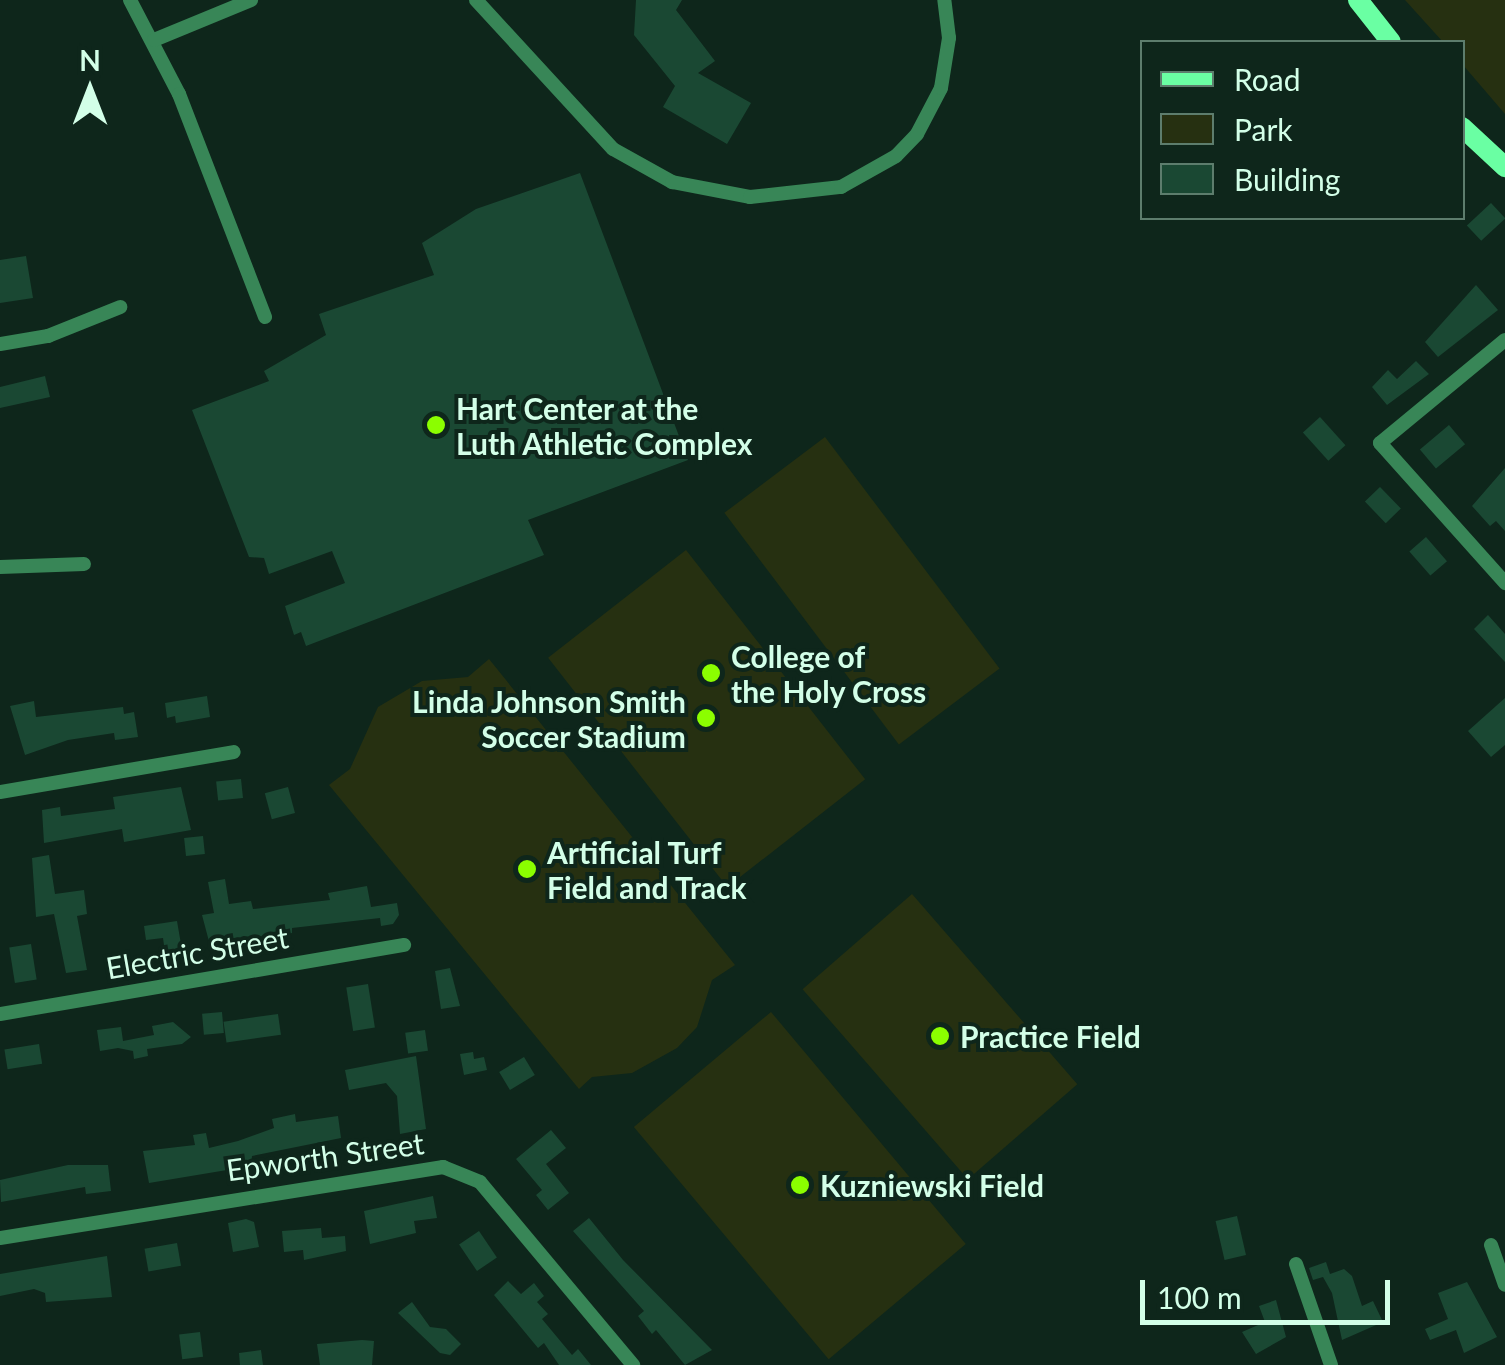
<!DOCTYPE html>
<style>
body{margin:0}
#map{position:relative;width:1505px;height:1365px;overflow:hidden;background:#0e261b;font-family:Lato,sans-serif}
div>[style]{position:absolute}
.green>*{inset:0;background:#263011;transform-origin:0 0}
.building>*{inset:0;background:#1a4833;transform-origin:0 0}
.street>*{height:14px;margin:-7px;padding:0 7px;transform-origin:7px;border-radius:7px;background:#388657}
.secondary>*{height:20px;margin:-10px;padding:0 10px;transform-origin:10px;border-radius:10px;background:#6affa3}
.dots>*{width:28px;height:28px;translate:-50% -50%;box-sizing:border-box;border:5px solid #0e261b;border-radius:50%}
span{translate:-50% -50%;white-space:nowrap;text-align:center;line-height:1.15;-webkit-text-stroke:8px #0e261b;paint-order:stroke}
.poi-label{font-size:30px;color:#d3ffe8;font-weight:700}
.left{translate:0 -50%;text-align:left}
.right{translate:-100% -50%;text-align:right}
.street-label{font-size:30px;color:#d3ffe8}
.legend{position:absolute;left:1140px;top:40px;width:325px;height:180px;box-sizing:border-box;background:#0e261b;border:2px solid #5d7d6d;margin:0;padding:12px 18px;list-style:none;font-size:30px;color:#d3ffe8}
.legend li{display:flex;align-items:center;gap:20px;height:50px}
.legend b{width:50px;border:2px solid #5d7d6d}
.north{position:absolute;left:40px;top:40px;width:100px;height:100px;-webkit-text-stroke:8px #0e261b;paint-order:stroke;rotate:0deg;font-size:28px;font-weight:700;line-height:40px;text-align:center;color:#d3ffe8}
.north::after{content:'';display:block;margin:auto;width:35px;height:45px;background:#d3ffe8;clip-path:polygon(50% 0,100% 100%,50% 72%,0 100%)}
.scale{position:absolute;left:1140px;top:1280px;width:250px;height:45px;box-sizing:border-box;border:5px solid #d3ffe8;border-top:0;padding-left:12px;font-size:30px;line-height:35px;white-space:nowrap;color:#d3ffe8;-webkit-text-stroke:8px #0e261b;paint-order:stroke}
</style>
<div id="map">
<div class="green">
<i style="clip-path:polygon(1405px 0,1505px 0,1505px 114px,1463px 65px,1462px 42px,1443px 42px)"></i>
<i style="left:825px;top:437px;width:290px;height:126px;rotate:53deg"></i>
<i style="left:686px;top:550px;width:291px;height:175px;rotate:52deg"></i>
<i style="clip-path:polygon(489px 659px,735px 965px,712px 980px,697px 1027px,677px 1048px,632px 1073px,592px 1077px,579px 1089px,329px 785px,350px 769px,378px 707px,422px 681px,468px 677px)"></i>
<i style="left:912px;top:894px;width:252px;height:145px;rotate:49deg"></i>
<i style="left:771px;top:1012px;width:303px;height:179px;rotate:50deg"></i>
</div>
<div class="building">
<i style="clip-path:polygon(636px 0,682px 0,676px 10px,715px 61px,698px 73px,751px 103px,727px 144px,663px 107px,675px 86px,634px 35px)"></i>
<i style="clip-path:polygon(580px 173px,688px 460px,528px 520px,544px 555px,306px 646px,301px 632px,294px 635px,285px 606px,345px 583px,332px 551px,269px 574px,264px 558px,249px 557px,192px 410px,269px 381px,264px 371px,326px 335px,319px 314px,434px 275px,422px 243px,476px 209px)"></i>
<i style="left:1491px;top:203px;width:21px;height:33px;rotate:47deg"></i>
<i style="clip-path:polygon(26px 256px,33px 298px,0 303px,0 260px)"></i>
<i style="clip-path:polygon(1476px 285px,1498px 310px,1438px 357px,1425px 342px)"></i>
<i style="clip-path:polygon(1416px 361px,1429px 374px,1387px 405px,1372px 387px,1388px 370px,1397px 379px)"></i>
<i style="clip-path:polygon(45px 376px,50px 397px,0 408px,0 387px)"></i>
<i style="left:1320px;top:417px;width:38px;height:23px;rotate:48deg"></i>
<i style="left:1449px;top:425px;width:25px;height:38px;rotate:50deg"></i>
<i style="clip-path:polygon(1505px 468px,1505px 531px,1496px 521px,1490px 526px,1472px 506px)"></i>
<i style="left:1380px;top:487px;width:30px;height:21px;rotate:46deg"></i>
<i style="left:1426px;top:537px;width:32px;height:22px;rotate:49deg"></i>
<i style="clip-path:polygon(1488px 615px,1505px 634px,1505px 662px,1474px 629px)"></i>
<i style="clip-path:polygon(207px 696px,210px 717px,176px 723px,175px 716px,167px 718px,165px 703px)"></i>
<i style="clip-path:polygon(1505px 698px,1505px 745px,1491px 757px,1468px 731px)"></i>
<i style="clip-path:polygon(34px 701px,36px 717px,123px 707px,124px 714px,134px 712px,138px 737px,115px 740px,114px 733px,68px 740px,25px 755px,10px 706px)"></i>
<i style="left:241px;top:779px;width:19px;height:25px;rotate:84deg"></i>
<i style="clip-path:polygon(181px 787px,191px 830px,124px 842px,122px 829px,44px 843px,42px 810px,60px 807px,61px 816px,115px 809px,113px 797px)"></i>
<i style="left:288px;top:787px;width:27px;height:24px;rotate:75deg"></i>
<i style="left:203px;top:836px;width:18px;height:19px;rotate:84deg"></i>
<i style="clip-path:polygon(49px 855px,55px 894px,84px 890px,87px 914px,77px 916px,87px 970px,66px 973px,54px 914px,36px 917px,32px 858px)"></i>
<i style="clip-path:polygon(225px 879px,229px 904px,251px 901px,253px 909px,330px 900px,328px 893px,367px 886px,371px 907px,397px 903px,399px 915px,393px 924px,381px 926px,380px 918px,292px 928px,292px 933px,211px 949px,202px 915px,214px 913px,208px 882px)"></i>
<i style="clip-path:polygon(177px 921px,182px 950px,165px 952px,163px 938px,146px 940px,144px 926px)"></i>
<i style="left:31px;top:944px;width:36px;height:22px;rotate:81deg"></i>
<i style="clip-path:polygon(450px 968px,460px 1006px,441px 1009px,435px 971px)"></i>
<i style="left:368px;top:984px;width:44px;height:22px;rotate:81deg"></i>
<i style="left:222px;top:1012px;width:21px;height:20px;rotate:85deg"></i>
<i style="left:278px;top:1014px;width:21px;height:55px;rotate:82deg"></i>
<i style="clip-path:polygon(173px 1022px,191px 1037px,182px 1044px,147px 1049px,148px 1056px,134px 1059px,133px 1051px,118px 1048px,100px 1051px,97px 1030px,121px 1027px,123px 1041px,154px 1035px,152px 1026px)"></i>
<i style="left:425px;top:1030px;width:21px;height:20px;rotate:82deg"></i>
<i style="left:39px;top:1044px;width:20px;height:35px;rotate:81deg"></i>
<i style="clip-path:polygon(473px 1052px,474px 1059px,484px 1057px,487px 1070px,464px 1075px,460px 1054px)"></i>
<i style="clip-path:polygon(416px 1056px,426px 1129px,400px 1134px,397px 1096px,386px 1083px,349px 1090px,345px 1070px)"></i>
<i style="left:524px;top:1057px;width:21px;height:29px;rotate:59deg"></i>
<i style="clip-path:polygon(295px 1114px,296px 1122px,338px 1116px,341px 1138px,252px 1156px,251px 1166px,149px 1183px,143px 1151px,195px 1145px,193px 1135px,206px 1133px,209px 1148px,238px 1141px,274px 1128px,272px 1119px)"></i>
<i style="clip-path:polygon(551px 1130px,566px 1148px,546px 1164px,569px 1193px,548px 1210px,536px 1195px,542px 1190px,516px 1159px)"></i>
<i style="clip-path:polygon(68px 1165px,108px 1165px,111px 1191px,86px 1194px,85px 1187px,1px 1202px,0 1180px)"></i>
<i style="clip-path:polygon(433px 1196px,437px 1218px,414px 1221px,416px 1233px,370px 1244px,364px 1211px)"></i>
<i style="left:1237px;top:1216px;width:40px;height:22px;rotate:77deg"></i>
<i style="clip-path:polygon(589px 1218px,623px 1260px,712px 1350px,685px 1365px,656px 1330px,652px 1334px,638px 1316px,644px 1311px,573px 1231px)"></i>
<i style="clip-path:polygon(246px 1219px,254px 1222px,259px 1247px,233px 1252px,228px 1223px)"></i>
<i style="clip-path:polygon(321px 1228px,322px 1238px,345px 1236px,346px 1251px,304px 1260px,303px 1250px,284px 1252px,282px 1231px)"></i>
<i style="left:479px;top:1231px;width:32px;height:24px;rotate:56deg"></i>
<i style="left:177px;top:1243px;width:23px;height:33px;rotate:80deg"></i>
<i style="clip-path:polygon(107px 1256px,112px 1297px,46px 1302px,45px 1293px,34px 1289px,0 1296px,0 1274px)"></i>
<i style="clip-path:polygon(1326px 1262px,1330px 1274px,1344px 1269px,1352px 1276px,1362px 1306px,1373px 1301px,1383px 1322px,1342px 1340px,1332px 1293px,1323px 1277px,1313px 1280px,1309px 1268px)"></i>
<i style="clip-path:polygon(508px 1281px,521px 1294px,534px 1283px,544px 1296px,537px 1302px,548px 1314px,542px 1319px,572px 1355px,578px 1349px,591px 1365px,559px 1365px,544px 1343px,538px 1348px,494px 1295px)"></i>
<i style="clip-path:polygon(1467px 1282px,1497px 1337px,1464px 1353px,1456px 1330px,1430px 1340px,1425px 1329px,1448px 1319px,1438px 1293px)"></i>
<i style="clip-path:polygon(1276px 1300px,1286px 1337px,1256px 1354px,1242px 1332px,1265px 1322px,1259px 1306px)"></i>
<i style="clip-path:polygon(412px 1302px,430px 1327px,446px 1329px,461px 1344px,450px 1355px,440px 1353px,398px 1313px)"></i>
<i style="left:200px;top:1332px;width:25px;height:21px;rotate:83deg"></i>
<i style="clip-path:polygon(362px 1340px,374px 1341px,372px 1365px,320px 1365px,317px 1344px)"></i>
<i style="clip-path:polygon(261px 1350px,263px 1365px,240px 1365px,239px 1353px)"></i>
</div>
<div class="street">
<i style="left:130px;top:0;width:106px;rotate:62.5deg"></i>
<i style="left:179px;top:94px;width:239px;rotate:68.9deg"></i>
<i style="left:476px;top:0;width:202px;rotate:47.4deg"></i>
<i style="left:613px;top:149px;width:68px;rotate:29.2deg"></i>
<i style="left:672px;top:182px;width:79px;rotate:10.9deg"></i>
<i style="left:750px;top:197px;width:92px;rotate:-6.3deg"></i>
<i style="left:841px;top:187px;width:63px;rotate:-29.4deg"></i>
<i style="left:896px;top:156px;width:30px;rotate:-46deg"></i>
<i style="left:917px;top:134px;width:52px;rotate:-62.4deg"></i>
<i style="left:941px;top:88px;width:51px;rotate:-80.9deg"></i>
<i style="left:949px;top:38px;width:38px;rotate:-97deg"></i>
<i style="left:154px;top:40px;width:105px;rotate:-22.4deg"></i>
<i style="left:1505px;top:340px;width:162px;rotate:140.5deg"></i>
<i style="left:1380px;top:443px;width:188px;rotate:48.2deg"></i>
<i style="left:0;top:344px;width:49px;rotate:-9.5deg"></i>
<i style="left:48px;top:336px;width:78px;rotate:-21.9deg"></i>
<i style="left:0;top:567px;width:84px;rotate:-2deg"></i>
<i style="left:0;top:792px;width:237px;rotate:-9.7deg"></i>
<i style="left:0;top:1014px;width:410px;rotate:-9.7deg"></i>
<i style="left:0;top:1238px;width:449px;rotate:-9.1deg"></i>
<i style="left:443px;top:1167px;width:40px;rotate:22deg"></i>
<i style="left:480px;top:1182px;width:239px;rotate:50.1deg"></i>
<i style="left:1491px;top:1245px;width:42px;rotate:70.7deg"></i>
<i style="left:1296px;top:1264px;width:107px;rotate:70.9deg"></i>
</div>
<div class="secondary">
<i style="left:1358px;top:0;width:53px;rotate:51.8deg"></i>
<i style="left:1462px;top:127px;width:59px;rotate:42.9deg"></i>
</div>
<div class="dots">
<i style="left:436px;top:425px;background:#8bfe00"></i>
<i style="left:711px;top:673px;background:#8bfe00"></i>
<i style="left:706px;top:718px;background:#8bfe00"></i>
<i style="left:527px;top:869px;background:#8bfe00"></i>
<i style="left:940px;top:1036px;background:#8bfe00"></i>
<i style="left:800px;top:1185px;background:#8bfe00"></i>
</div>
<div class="poi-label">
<span class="left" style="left:456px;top:425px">Hart Center at the<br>Luth Athletic Complex</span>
<span class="left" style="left:731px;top:673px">College of<br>the Holy Cross</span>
<span class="right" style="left:686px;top:718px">Linda Johnson Smith<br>Soccer Stadium</span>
<span class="left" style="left:547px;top:869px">Artificial Turf<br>Field and Track</span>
<span class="left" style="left:960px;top:1036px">Practice Field</span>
<span class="left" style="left:820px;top:1185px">Kuzniewski Field</span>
</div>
<div class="street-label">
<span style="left:197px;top:952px;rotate:-10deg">Electric Street</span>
<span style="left:325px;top:1156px;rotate:-8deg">Epworth Street</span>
</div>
<ul class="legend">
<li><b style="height:12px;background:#6affa3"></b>Road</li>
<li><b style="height:28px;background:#263011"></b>Park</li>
<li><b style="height:28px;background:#1a4833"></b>Building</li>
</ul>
<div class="north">N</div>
<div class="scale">100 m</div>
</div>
